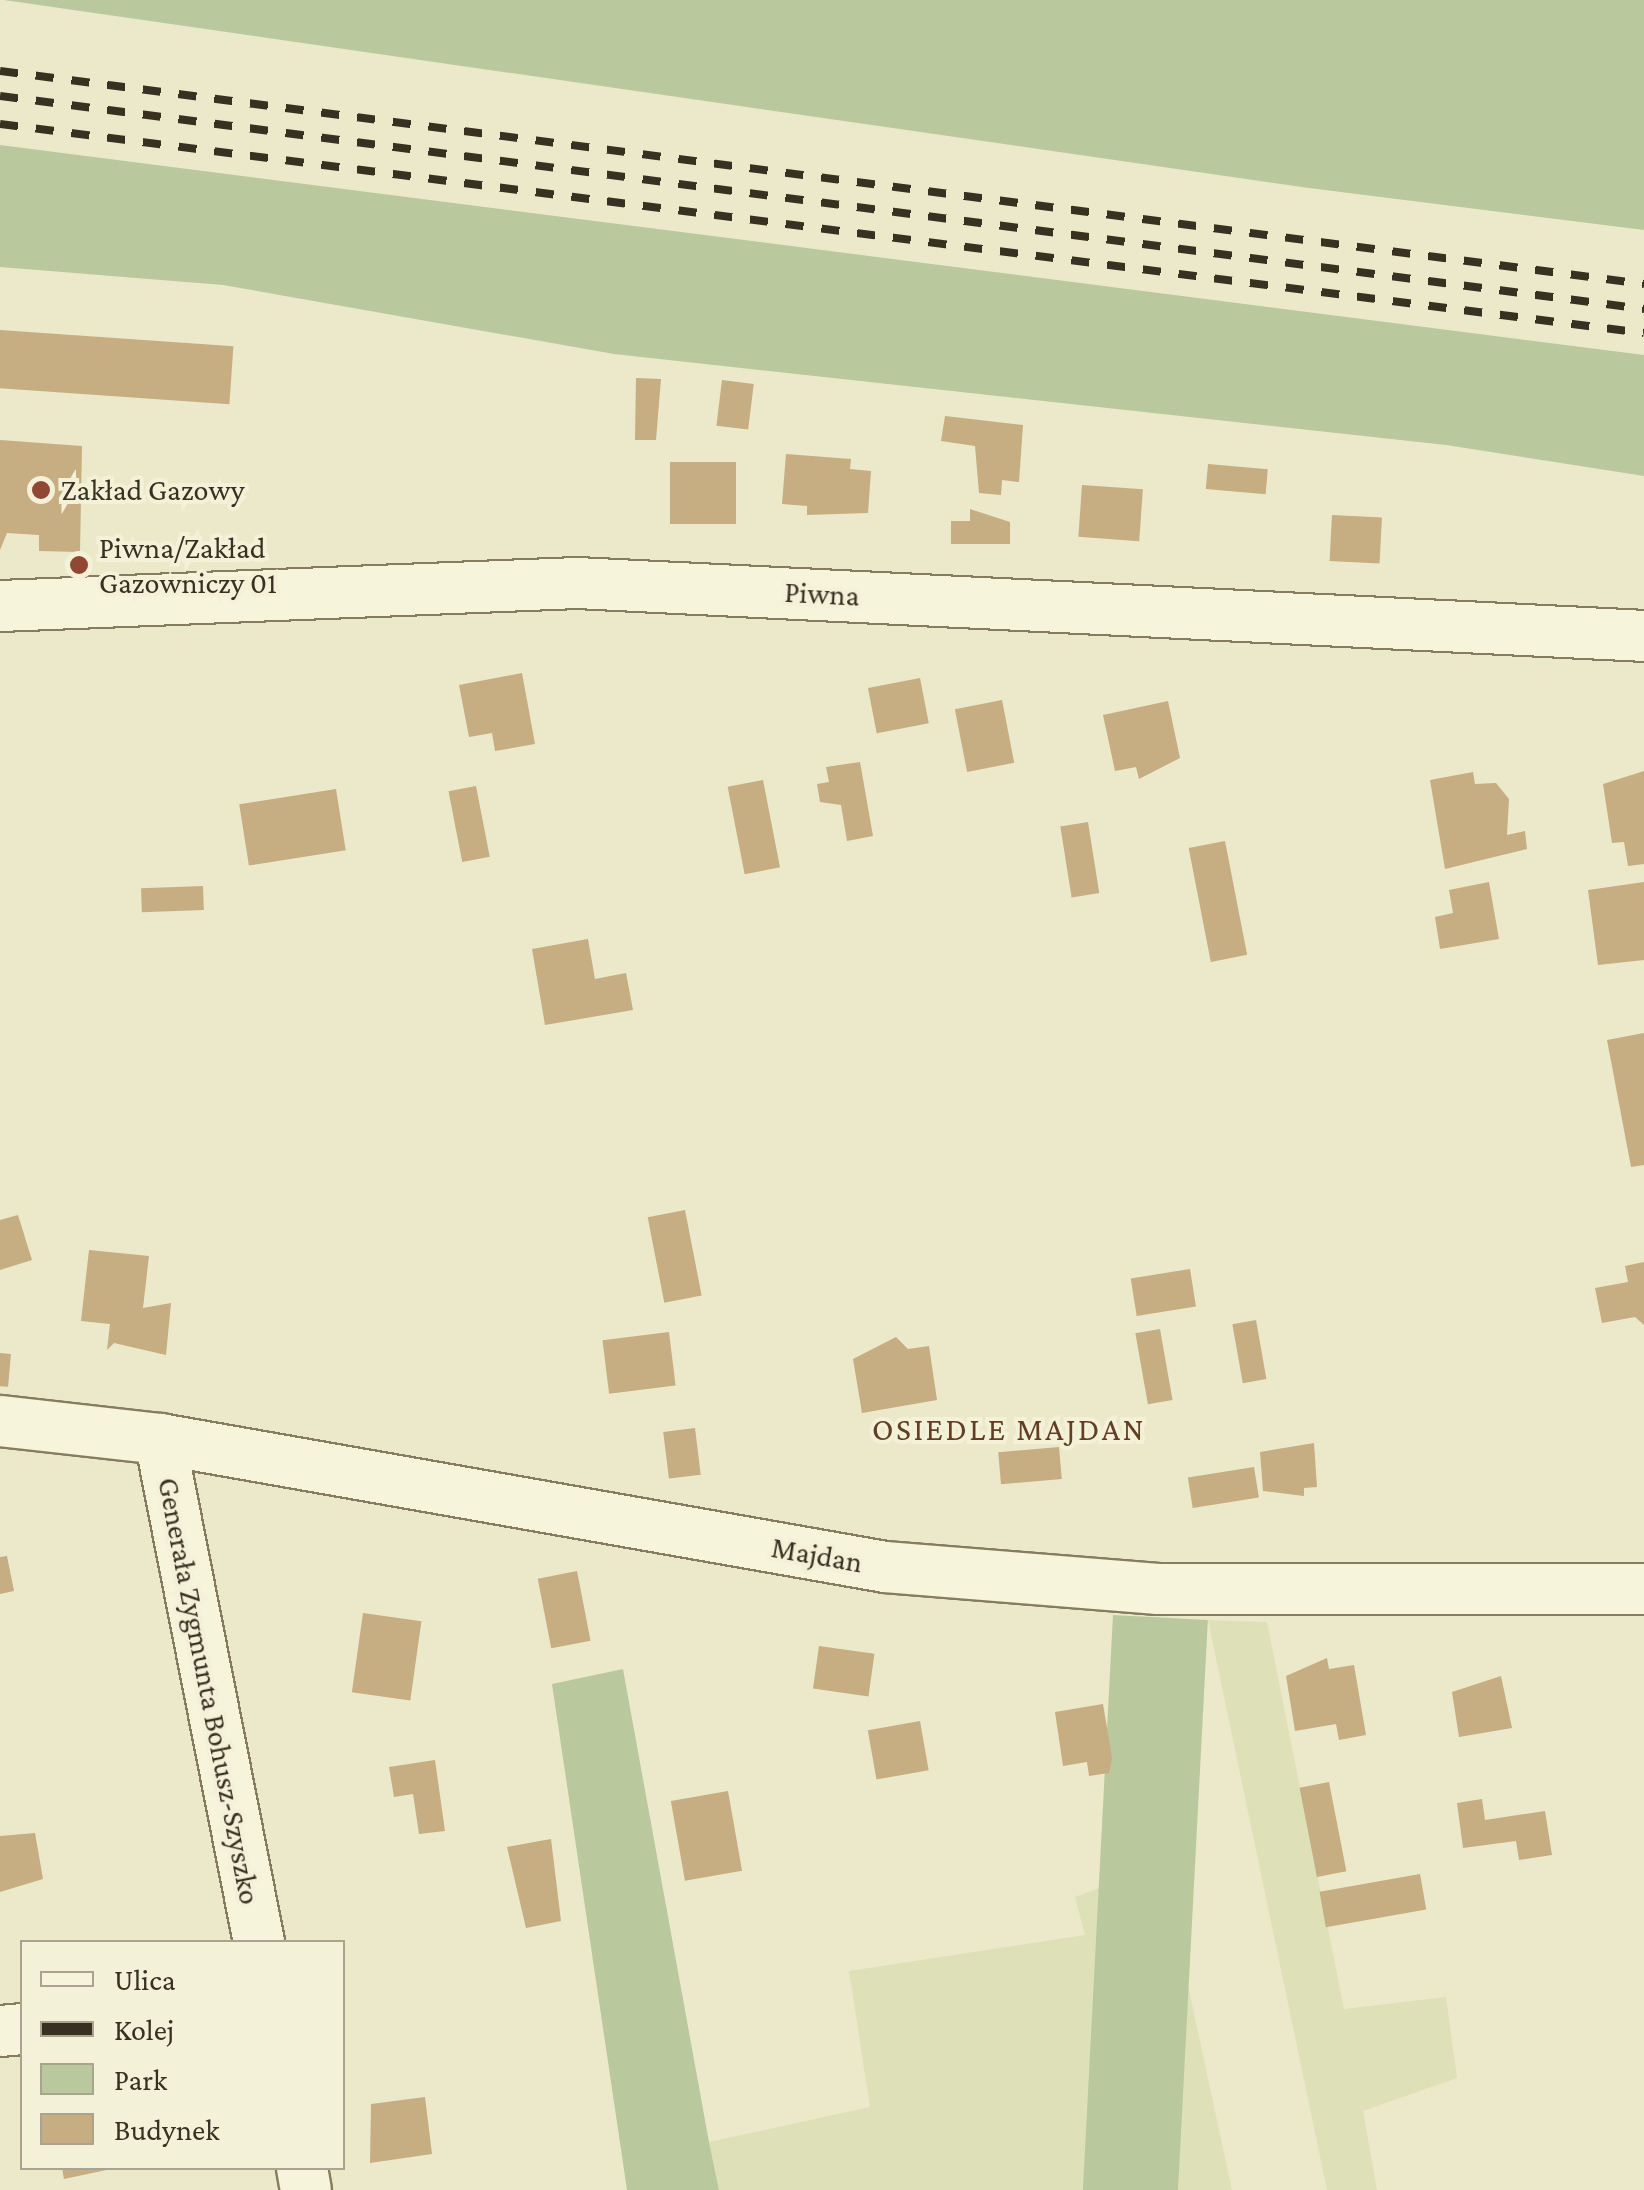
<!DOCTYPE html>
<meta charset="utf-8">
<style>
body{margin:0}
#map{position:relative;width:1644px;height:2190px;overflow:hidden;background:#ebe9c9;font-family:"Crimson Pro",serif}
div>[style]{position:absolute}
.farmland>*{inset:0;background:#dee0b7}
.green>*{inset:0;background:#bac99d;transform-origin:0 0}
.building>*{inset:0;background:#c6ad82;transform-origin:0 0}
.roads{filter:drop-shadow(2px 0 #867c5f) drop-shadow(-2px 0 #867c5f) drop-shadow(0 2px #867c5f) drop-shadow(0 -2px #867c5f)}
.minor>*{height:50px;margin:-25px;padding:0 25px;transform-origin:25px;border-radius:25px;background:#f6f4db}
.rail>*{height:8px;margin-top:-4px;transform-origin:0;background:repeating-linear-gradient(90deg,#383121 0 18px,transparent 0 36px)}
.dots>*{width:28px;height:28px;translate:-50% -50%;box-sizing:border-box;border:5px solid #f3f1d8;border-radius:50%}
span{translate:-50% -50%;white-space:nowrap;text-align:center;line-height:1.15;-webkit-text-stroke:8px #f3f1d8;paint-order:stroke}
.poi-label{font-size:30px;color:#383121}
.left{translate:0 -50%;text-align:left}
.street-label{font-size:30px;color:#383121}
.neighbourhood-label{font-size:32px;color:#613e24;letter-spacing:2.5px}
.legend{position:absolute;left:20px;top:1940px;width:325px;height:230px;box-sizing:border-box;background:#f3f1d8;border:2px solid #a8a48f;margin:0;padding:12px 18px;list-style:none;font-size:30px;color:#383121}
.legend li{display:flex;align-items:center;gap:20px;height:50px}
.legend b{width:50px;border:2px solid #a8a48f}
</style>
<div id="map">
<div class="farmland">
<i style="clip-path:polygon(1208px 1620px,1267px 1622px,1344px 2009px,1446px 1997px,1457px 2078px,1363px 2111px,1377px 2190px,1327px 2190px)"></i>
<i style="clip-path:polygon(1162px 1865px,1232px 2190px,719px 2190px,709px 2142px,870px 2107px,849px 1971px,1085px 1935px,1075px 1897px)"></i>
</div>
<div class="green">
<i style="clip-path:polygon(4px 0,1644px 0,1644px 230px,1309px 188px)"></i>
<i style="clip-path:polygon(0 145px,1644px 355px,1644px 476px,1446px 445px,614px 354px,223px 285px,0 267px)"></i>
<i style="left:1113px;top:1615px;width:95px;height:587px;rotate:3deg"></i>
<i style="clip-path:polygon(623px 1669px,709px 2142px,719px 2190px,627px 2190px,552px 1684px)"></i>
</div>
<div class="building">
<i style="left:0;top:330px;width:234px;height:58px;rotate:4deg"></i>
<i style="clip-path:polygon(636px 378px,661px 379px,656px 440px,635px 440px)"></i>
<i style="left:722px;top:380px;width:32px;height:46px;rotate:7deg"></i>
<i style="clip-path:polygon(945px 416px,1023px 425px,1019px 482px,1002px 480px,1001px 495px,979px 493px,975px 446px,941px 441px)"></i>
<i style="clip-path:polygon(0 440px,82px 446px,80px 552px,39px 551px,39px 535px,7px 533px,0 550px)"></i>
<i style="clip-path:polygon(786px 454px,851px 459px,850px 469px,871px 471px,868px 513px,807px 515px,807px 506px,782px 504px)"></i>
<i style="left:670px;top:462px;width:66px;height:62px"></i>
<i style="left:1208px;top:464px;width:60px;height:25px;rotate:5deg"></i>
<i style="left:1082px;top:485px;width:61px;height:52px;rotate:4deg"></i>
<i style="clip-path:polygon(970px 509px,1010px 522px,1010px 544px,951px 544px,951px 521px,970px 521px)"></i>
<i style="left:1332px;top:515px;width:50px;height:46px;rotate:3deg"></i>
<i style="clip-path:polygon(522px 673px,535px 744px,495px 751px,492px 733px,469px 737px,459px 685px)"></i>
<i style="left:920px;top:678px;width:46px;height:53px;rotate:79deg"></i>
<i style="left:1002px;top:700px;width:64px;height:48px;rotate:79deg"></i>
<i style="clip-path:polygon(1168px 701px,1180px 758px,1139px 779px,1136px 767px,1115px 771px,1103px 715px)"></i>
<i style="clip-path:polygon(860px 762px,873px 836px,847px 841px,841px 805px,820px 802px,817px 784px,829px 782px,826px 767px)"></i>
<i style="clip-path:polygon(1644px 771px,1644px 864px,1628px 866px,1624px 842px,1612px 843px,1603px 784px)"></i>
<i style="clip-path:polygon(1473px 772px,1475px 784px,1496px 783px,1509px 799px,1507px 835px,1525px 831px,1527px 849px,1445px 869px,1430px 780px)"></i>
<i style="left:763px;top:780px;width:89px;height:36px;rotate:79deg"></i>
<i style="left:476px;top:786px;width:72px;height:28px;rotate:79deg"></i>
<i style="left:336px;top:789px;width:62px;height:98px;rotate:81deg"></i>
<i style="left:1088px;top:822px;width:72px;height:28px;rotate:81deg"></i>
<i style="left:1225px;top:841px;width:116px;height:37px;rotate:79deg"></i>
<i style="clip-path:polygon(1489px 882px,1499px 939px,1440px 949px,1435px 917px,1453px 913px,1449px 890px)"></i>
<i style="clip-path:polygon(1644px 882px,1644px 960px,1598px 965px,1588px 890px)"></i>
<i style="left:203px;top:886px;width:24px;height:62px;rotate:88deg"></i>
<i style="clip-path:polygon(588px 939px,595px 979px,626px 973px,633px 1010px,545px 1025px,532px 949px)"></i>
<i style="clip-path:polygon(1644px 1033px,1644px 1165px,1631px 1167px,1607px 1040px)"></i>
<i style="left:685px;top:1210px;width:87px;height:38px;rotate:79deg"></i>
<i style="clip-path:polygon(18px 1215px,32px 1260px,0 1270px,0 1220px)"></i>
<i style="clip-path:polygon(89px 1250px,149px 1256px,143px 1308px,171px 1303px,166px 1355px,114px 1343px,107px 1350px,110px 1324px,81px 1321px)"></i>
<i style="clip-path:polygon(1644px 1262px,1644px 1325px,1635px 1317px,1602px 1323px,1595px 1288px,1628px 1282px,1625px 1266px)"></i>
<i style="left:1190px;top:1269px;width:38px;height:60px;rotate:81deg"></i>
<i style="left:1256px;top:1320px;width:60px;height:24px;rotate:80deg"></i>
<i style="left:1160px;top:1329px;width:72px;height:25px;rotate:80deg"></i>
<i style="left:669px;top:1332px;width:54px;height:67px;rotate:83deg"></i>
<i style="clip-path:polygon(896px 1337px,908px 1349px,929px 1346px,937px 1400px,862px 1413px,853px 1359px)"></i>
<i style="left:0;top:1353px;width:11px;height:33px;rotate:5deg"></i>
<i style="left:695px;top:1428px;width:47px;height:32px;rotate:83deg"></i>
<i style="clip-path:polygon(1314px 1443px,1317px 1487px,1304px 1488px,1304px 1496px,1263px 1491px,1260px 1452px)"></i>
<i style="left:1059px;top:1447px;width:32px;height:61px;rotate:85deg"></i>
<i style="left:1254px;top:1467px;width:31px;height:67px;rotate:81deg"></i>
<i style="clip-path:polygon(7px 1556px,14px 1591px,0 1594px,0 1557px)"></i>
<i style="left:577px;top:1571px;width:71px;height:40px;rotate:79deg"></i>
<i style="left:363px;top:1613px;width:59px;height:80px;rotate:8deg"></i>
<i style="left:819px;top:1646px;width:56px;height:43px;rotate:8deg"></i>
<i style="clip-path:polygon(1327px 1658px,1329px 1669px,1354px 1665px,1366px 1735px,1339px 1740px,1336px 1724px,1295px 1731px,1286px 1676px)"></i>
<i style="clip-path:polygon(1501px 1676px,1512px 1728px,1459px 1737px,1452px 1692px)"></i>
<i style="clip-path:polygon(1103px 1704px,1112px 1758px,1109px 1773px,1089px 1776px,1087px 1762px,1063px 1766px,1055px 1712px)"></i>
<i style="left:920px;top:1721px;width:50px;height:53px;rotate:80deg"></i>
<i style="clip-path:polygon(435px 1760px,445px 1831px,419px 1834px,413px 1794px,394px 1797px,389px 1767px)"></i>
<i style="left:1329px;top:1782px;width:91px;height:30px;rotate:79deg"></i>
<i style="left:728px;top:1791px;width:81px;height:58px;rotate:80deg"></i>
<i style="clip-path:polygon(1482px 1799px,1485px 1820px,1545px 1811px,1552px 1855px,1519px 1860px,1516px 1841px,1463px 1848px,1457px 1803px)"></i>
<i style="clip-path:polygon(35px 1833px,43px 1879px,0 1892px,0 1836px)"></i>
<i style="clip-path:polygon(551px 1839px,561px 1921px,526px 1928px,507px 1847px)"></i>
<i style="left:1420px;top:1874px;width:36px;height:102px;rotate:80deg"></i>
<i style="clip-path:polygon(425px 2097px,432px 2154px,370px 2163px,371px 2104px)"></i>
<i style="clip-path:polygon(62px 2168px,111px 2168px,111px 2169px,64px 2179px)"></i>
</div>
<div class="roads">
<div class="minor">
<i style="left:0;top:606px;width:577px;rotate:-2.28deg"></i>
<i style="left:577px;top:583px;width:1068px;rotate:2.84deg"></i>
<i style="left:0;top:1421px;width:161px;rotate:6.4deg"></i>
<i style="left:160px;top:1439px;width:736px;rotate:10.01deg"></i>
<i style="left:885px;top:1567px;width:274px;rotate:4.6deg"></i>
<i style="left:1158px;top:1589px;width:486px"></i>
<i style="left:160px;top:1439px;width:513px;rotate:78.87deg"></i>
<i style="left:0;top:2031px;width:22px;rotate:-5deg"></i>
<i style="left:302px;top:2168px;width:22px;rotate:80deg"></i>
</div>
</div>
<div class="rail">
<i style="left:0;top:71px;width:1658px;rotate:7.38deg"></i>
<i style="left:0;top:96px;width:1658px;rotate:7.38deg"></i>
<i style="left:0;top:124px;width:1657px;rotate:7.25deg"></i>
</div>
<div class="dots">
<i style="left:41px;top:490px;background:#904834"></i>
<i style="left:79px;top:565px;background:#904834"></i>
</div>
<div class="poi-label">
<span class="left" style="left:61px;top:490px">Zakład Gazowy</span>
<span class="left" style="left:99px;top:565px">Piwna/Zakład<br>Gazowniczy 01</span>
</div>
<div class="street-label">
<span style="left:822px;top:594px;rotate:3deg">Piwna</span>
<span style="left:817px;top:1555px;rotate:10deg">Majdan</span>
<span style="left:209px;top:1691px;rotate:79deg">Generała Zygmunta Bohusz-Szyszko</span>
</div>
<div class="neighbourhood-label">
<span style="left:1009px;top:1429px">OSIEDLE MAJDAN</span>
</div>
<ul class="legend">
<li><b style="height:12px;background:#f6f4db"></b>Ulica</li>
<li><b style="height:12px;background:#383121"></b>Kolej</li>
<li><b style="height:28px;background:#bac99d"></b>Park</li>
<li><b style="height:28px;background:#c6ad82"></b>Budynek</li>
</ul>
</div>
